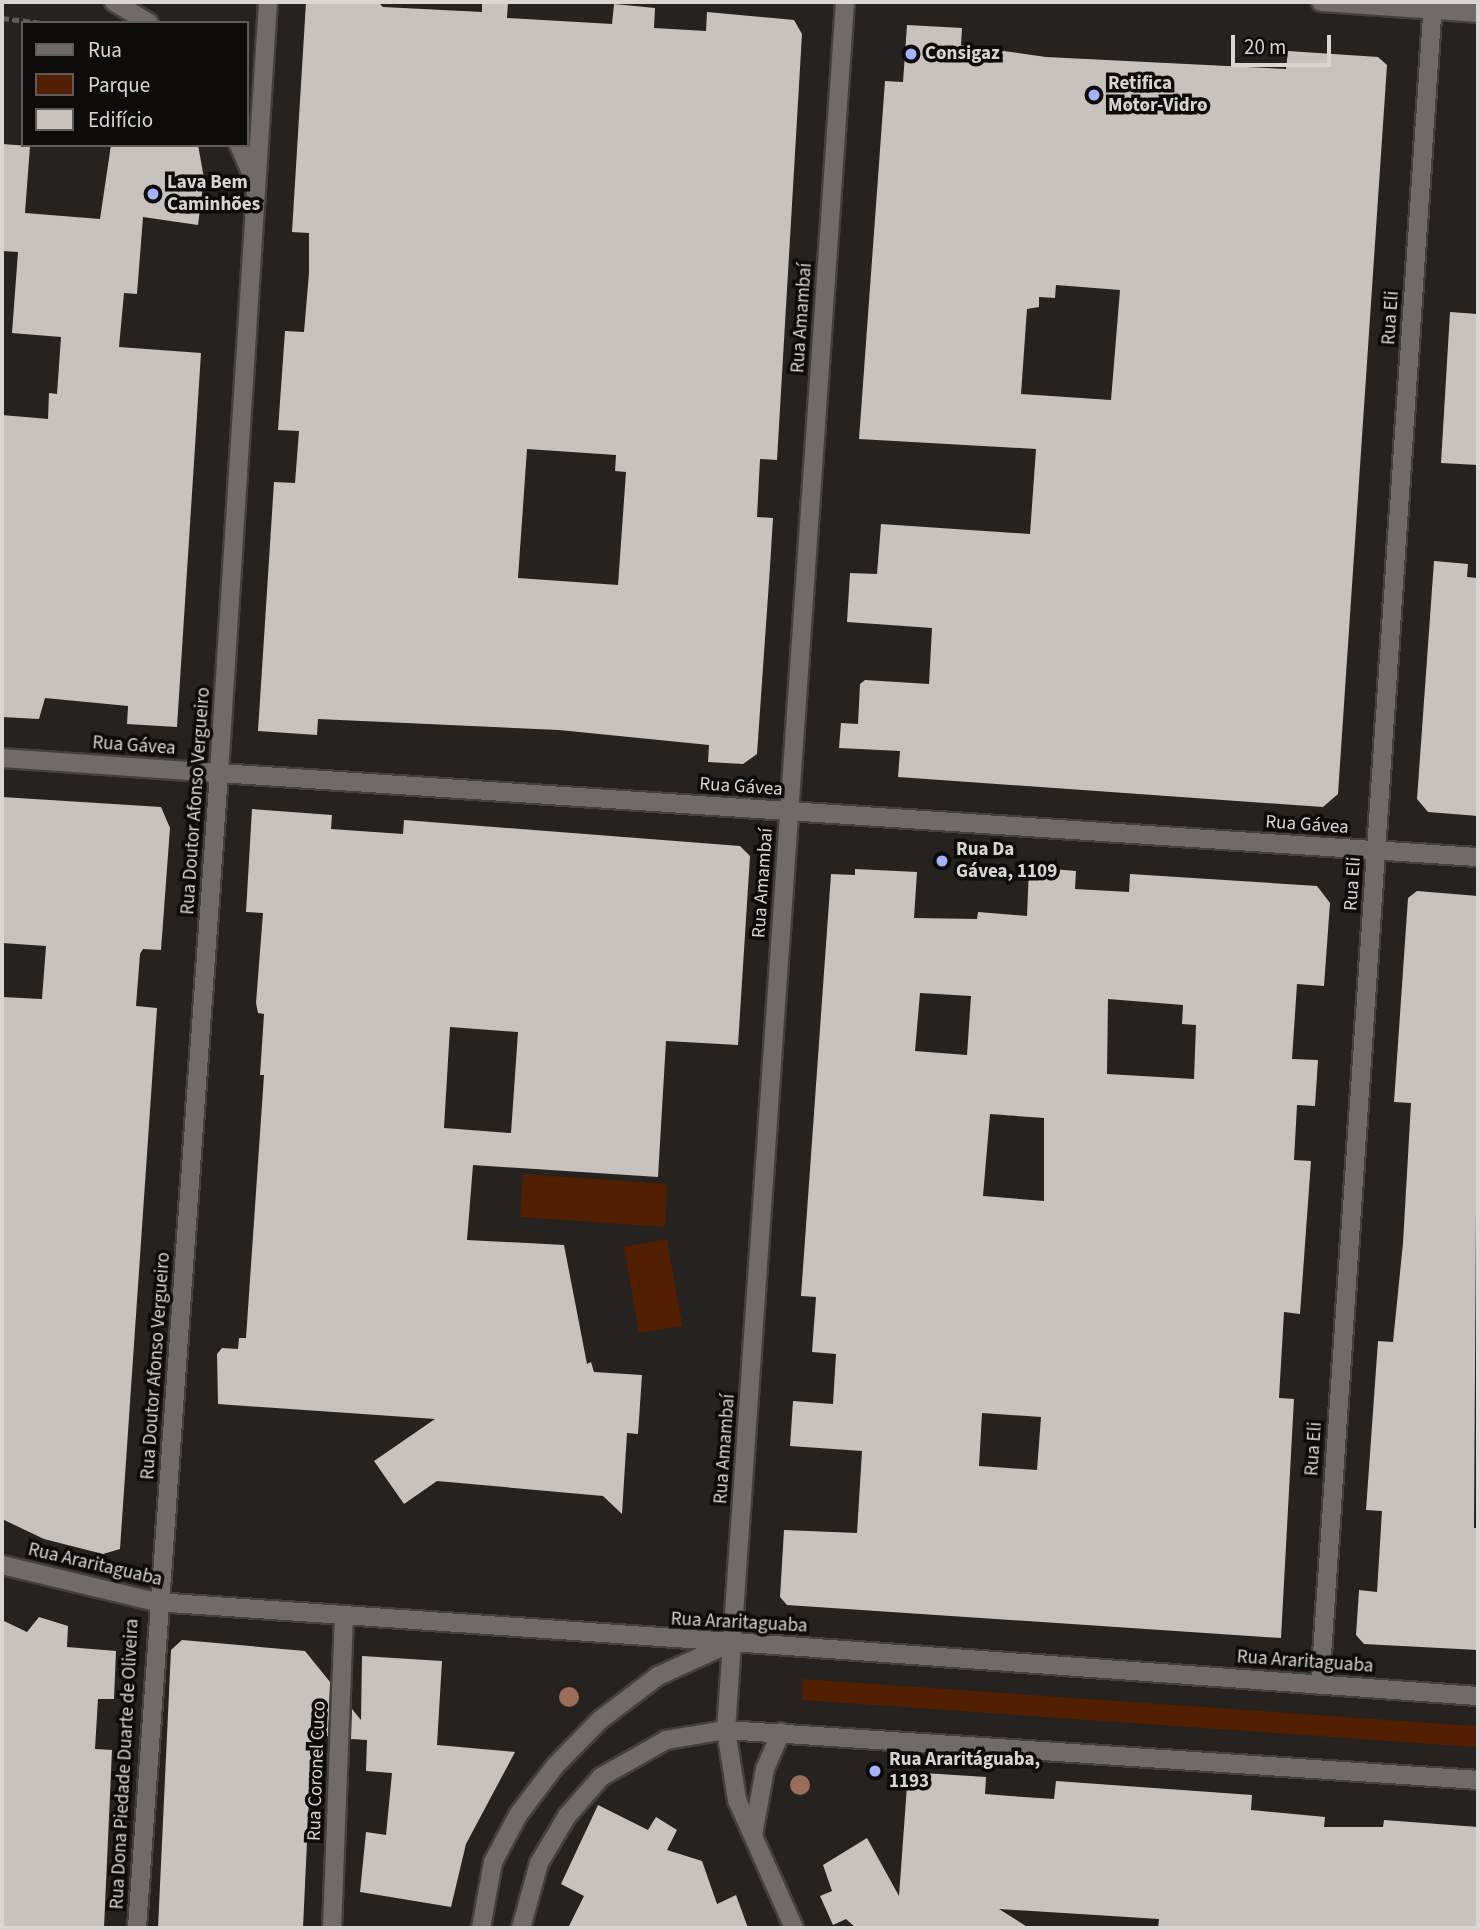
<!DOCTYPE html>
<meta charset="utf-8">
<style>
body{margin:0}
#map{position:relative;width:1480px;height:1930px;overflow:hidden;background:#262220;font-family:"Source Sans 3",sans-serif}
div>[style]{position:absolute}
.green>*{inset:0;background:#522001;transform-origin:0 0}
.building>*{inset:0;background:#c8c2bf}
.path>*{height:4.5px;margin-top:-2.25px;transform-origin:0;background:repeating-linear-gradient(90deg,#605c5a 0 7px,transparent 0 10.5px)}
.roads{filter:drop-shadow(2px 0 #43403e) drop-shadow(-2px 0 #43403e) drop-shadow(0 2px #43403e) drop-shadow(0 -2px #43403e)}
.minor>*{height:18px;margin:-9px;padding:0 9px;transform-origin:9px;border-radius:9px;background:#706b68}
.tertiary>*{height:18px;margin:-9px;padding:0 9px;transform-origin:9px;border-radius:9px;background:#706b68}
.secondary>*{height:18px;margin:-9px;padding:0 9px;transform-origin:9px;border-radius:9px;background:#706b68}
.trees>*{width:20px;height:20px;margin:-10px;border-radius:50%;background:#9b6e57}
.dots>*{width:19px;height:19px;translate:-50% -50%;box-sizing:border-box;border:4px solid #0e0c0b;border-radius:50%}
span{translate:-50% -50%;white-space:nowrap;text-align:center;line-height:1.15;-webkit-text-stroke:7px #0e0c0b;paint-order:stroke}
.poi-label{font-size:19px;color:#d8d5d3;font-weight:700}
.left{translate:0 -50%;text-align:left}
.street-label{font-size:19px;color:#d8d5d3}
.frame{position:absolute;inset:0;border:4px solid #d8d5d3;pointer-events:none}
.legend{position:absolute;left:21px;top:21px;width:228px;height:126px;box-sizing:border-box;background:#0e0c0b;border:2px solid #5f5c5b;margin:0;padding:9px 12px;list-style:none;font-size:21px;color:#d8d5d3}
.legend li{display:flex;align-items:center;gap:14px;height:35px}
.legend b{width:35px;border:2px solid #5f5c5b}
.scale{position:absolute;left:1231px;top:35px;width:100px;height:32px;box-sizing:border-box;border:4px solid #d8d5d3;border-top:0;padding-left:9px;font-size:21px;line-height:24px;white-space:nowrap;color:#d8d5d3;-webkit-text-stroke:5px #0e0c0b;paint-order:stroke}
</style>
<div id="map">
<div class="green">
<i style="left:523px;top:1174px;width:145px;height:43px;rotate:4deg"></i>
<i style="left:667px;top:1239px;width:88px;height:44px;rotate:80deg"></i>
<i style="left:803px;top:1679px;width:677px;height:21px;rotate:4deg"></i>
</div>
<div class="building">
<i style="clip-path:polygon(evenodd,306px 2px,378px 2px,383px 7px,482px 12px,482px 2px,508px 2px,507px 18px,612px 24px,614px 4px,655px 8px,654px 28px,706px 31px,707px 12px,794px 20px,802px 34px,777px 460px,760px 459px,757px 517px,773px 518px,770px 567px,757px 754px,743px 764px,708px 762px,709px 745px,559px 730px,318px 719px,317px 735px,258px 731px,274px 482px,295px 483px,299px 431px,278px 430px,285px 331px,304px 332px,309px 273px,309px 233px,292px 232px,306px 2px,527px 449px,616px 455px,615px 471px,626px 472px,618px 585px,518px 578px,527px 449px)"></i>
<i style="clip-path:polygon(evenodd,907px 25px,962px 28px,961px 45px,1046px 57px,1286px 69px,1288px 51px,1378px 57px,1387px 65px,1338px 794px,1323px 807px,898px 777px,900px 751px,839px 748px,841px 723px,858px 724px,860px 684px,865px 680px,929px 684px,932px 628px,847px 622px,850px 573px,877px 574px,881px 524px,1030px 534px,1036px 449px,859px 439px,885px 81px,903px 82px,907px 25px,1056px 285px,1120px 290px,1111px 400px,1021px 394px,1027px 309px,1039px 307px,1039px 297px,1055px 298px,1056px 285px)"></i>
<i style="clip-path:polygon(2px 144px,30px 146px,25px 213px,100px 219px,111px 145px,198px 145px,204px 178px,198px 225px,143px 217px,137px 294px,124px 293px,119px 347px,201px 353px,177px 727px,127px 724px,128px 706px,45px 698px,39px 719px,2px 717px,2px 415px,48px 419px,49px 393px,57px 394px,61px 337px,12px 333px,18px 252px,2px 251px)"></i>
<i style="clip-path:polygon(1450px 312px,1478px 314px,1478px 465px,1441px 463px)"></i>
<i style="clip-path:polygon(1434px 561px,1468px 564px,1467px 577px,1478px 578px,1478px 816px,1428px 812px,1417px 799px)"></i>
<i style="clip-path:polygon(2px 797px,161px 807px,170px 828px,161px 950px,143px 949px,140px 954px,136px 1006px,157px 1008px,120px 1549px,103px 1554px,44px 1539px,2px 1519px,2px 997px,42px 999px,46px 946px,2px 943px)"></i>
<i style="clip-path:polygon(evenodd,252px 809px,332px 815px,331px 829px,403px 834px,404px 820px,740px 846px,750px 856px,738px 1045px,666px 1041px,658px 1177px,473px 1165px,467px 1240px,564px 1245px,587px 1364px,591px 1362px,594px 1372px,642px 1375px,638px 1434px,627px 1433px,622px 1514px,603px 1496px,437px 1481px,404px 1504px,374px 1461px,435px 1419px,218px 1404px,217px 1354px,222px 1348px,238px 1349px,239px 1338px,246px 1338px,264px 1075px,260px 1075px,264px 1014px,258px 1013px,256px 1003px,263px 913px,246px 912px,252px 809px,450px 1027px,518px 1032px,511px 1133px,444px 1128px,450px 1027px)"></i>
<i style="clip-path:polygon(evenodd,1029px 867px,1076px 871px,1075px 889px,1129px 892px,1130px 874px,1317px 886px,1330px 903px,1324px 986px,1297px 984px,1292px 1059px,1318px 1060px,1315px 1106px,1297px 1105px,1294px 1160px,1311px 1161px,1300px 1314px,1284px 1312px,1279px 1398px,1294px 1399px,1281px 1638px,787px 1605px,780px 1597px,784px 1530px,857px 1533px,862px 1451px,790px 1446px,793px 1401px,833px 1404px,836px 1354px,812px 1352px,816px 1297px,801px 1296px,831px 874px,855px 875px,855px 869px,917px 872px,914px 918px,977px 919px,978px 912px,1027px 916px,1029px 867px,920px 993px,971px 996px,967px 1055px,915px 1051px,920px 993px,1029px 867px,1108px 999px,1183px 1005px,1182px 1024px,1196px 1025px,1194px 1079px,1107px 1074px,1108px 999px,1029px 867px,990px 1114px,1044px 1118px,1044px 1201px,983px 1196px,990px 1114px,1029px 867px,982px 1413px,1041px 1417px,1037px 1470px,979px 1466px,982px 1413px)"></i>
<i style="clip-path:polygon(1417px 891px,1478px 896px,1474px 1528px,1478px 1528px,1478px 1650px,1364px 1644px,1356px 1635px,1359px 1590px,1377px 1592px,1382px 1511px,1366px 1510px,1378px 1341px,1393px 1342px,1403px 1243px,1411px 1103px,1394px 1102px,1408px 898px)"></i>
<i style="clip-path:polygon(39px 1617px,68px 1626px,67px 1647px,116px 1651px,114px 1699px,98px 1699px,95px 1749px,112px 1750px,104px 1928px,2px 1928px,2px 1620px,27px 1632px)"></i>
<i style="clip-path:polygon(182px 1640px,305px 1651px,330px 1682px,328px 1736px,312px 1735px,303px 1928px,158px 1928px,171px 1650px)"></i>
<i style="clip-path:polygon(362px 1656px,442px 1661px,437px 1745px,515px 1752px,466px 1844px,451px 1907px,360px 1892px,366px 1832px,386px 1835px,392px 1773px,366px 1771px,367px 1740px,351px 1739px,352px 1709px,361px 1720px)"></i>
<i style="clip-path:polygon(908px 1772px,986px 1777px,985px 1794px,1010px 1796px,1054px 1799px,1056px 1781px,1252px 1795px,1251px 1810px,1325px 1817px,1324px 1827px,1383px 1827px,1384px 1820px,1478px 1827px,1478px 1928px,1158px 1928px,1159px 1919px,999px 1909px,1029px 1928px,856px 1928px,846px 1919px,833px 1925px,820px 1896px,832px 1891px,823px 1865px,867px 1838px,899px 1896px)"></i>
<i style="clip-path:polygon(598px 1805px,648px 1830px,656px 1817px,677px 1830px,667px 1850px,702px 1861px,717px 1904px,736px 1895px,748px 1928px,568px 1928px,584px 1896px,561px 1884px)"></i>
</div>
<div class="path">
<i style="left:2px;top:18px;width:40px;rotate:7.1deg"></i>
</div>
<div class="roads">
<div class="minor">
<i style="left:1320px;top:1685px;width:1687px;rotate:-86.16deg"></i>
<i style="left:137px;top:1928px;width:1158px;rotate:-85.94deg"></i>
<i style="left:332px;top:1928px;width:313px;rotate:-87.8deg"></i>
</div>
<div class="tertiary">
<i style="left:2px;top:758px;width:218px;rotate:4deg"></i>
<i style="left:2px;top:1565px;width:158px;rotate:13.5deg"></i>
<i style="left:156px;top:1602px;width:578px;rotate:3.97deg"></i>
<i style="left:753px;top:1835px;width:67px;rotate:-79.7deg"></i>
<i style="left:765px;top:1769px;width:40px;rotate:-66.6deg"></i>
<i style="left:794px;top:1928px;width:140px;rotate:-114deg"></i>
<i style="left:737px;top:1800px;width:71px;rotate:-98.9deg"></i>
<i style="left:726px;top:1730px;width:1732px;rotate:-86.06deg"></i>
</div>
<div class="secondary">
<i style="left:114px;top:2px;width:41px;rotate:31deg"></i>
<i style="left:268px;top:2px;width:773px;rotate:93.64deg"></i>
<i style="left:219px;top:773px;width:1262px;rotate:3.82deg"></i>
<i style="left:1321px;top:2px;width:157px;rotate:4deg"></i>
<i style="left:239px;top:145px;width:43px;rotate:66.4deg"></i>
<i style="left:481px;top:1928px;width:67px;rotate:-79.7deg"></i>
<i style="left:493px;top:1862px;width:53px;rotate:-62deg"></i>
<i style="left:518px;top:1815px;width:61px;rotate:-52.9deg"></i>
<i style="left:555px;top:1766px;width:64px;rotate:-45.6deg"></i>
<i style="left:600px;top:1720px;width:73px;rotate:-37.2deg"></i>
<i style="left:658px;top:1676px;width:82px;rotate:-24.4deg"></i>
<i style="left:733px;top:1642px;width:747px;rotate:4.15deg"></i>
<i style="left:521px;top:1928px;width:67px;rotate:-74.5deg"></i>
<i style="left:539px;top:1863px;width:55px;rotate:-59.2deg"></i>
<i style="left:567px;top:1816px;width:52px;rotate:-48.9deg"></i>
<i style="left:601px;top:1777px;width:75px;rotate:-29.6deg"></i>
<i style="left:666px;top:1740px;width:61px;rotate:-9.5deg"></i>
<i style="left:726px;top:1730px;width:754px;rotate:3.8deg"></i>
</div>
</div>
<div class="trees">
<i style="left:569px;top:1697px"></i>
<i style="left:800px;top:1785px"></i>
</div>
<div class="dots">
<i style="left:911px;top:54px;background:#a7b1fc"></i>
<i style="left:1094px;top:95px;background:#a7b1fc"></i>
<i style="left:153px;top:194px;background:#a7b1fc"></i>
<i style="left:942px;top:861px;background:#a7b1fc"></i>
<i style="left:875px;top:1771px;background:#a7b1fc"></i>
</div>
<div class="poi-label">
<span class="left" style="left:925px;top:54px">Consigaz</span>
<span class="left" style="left:1108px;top:95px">Retifica<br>Motor-Vidro</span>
<span class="left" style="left:167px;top:194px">Lava Bem<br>Caminhões</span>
<span class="left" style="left:956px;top:861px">Rua Da<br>Gávea, 1109</span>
<span class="left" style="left:889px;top:1771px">Rua Araritáguaba,<br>1193</span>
</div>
<div class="street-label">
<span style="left:802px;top:318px;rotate:-86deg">Rua Amambaí</span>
<span style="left:1391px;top:318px;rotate:-86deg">Rua Eli</span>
<span style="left:134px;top:746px;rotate:4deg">Rua Gávea</span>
<span style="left:741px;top:787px;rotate:4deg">Rua Gávea</span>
<span style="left:196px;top:801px;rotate:-86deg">Rua Doutor Afonso Vergueiro</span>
<span style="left:1307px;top:825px;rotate:4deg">Rua Gávea</span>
<span style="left:763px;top:883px;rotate:-86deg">Rua Amambaí</span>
<span style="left:1353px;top:884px;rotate:-86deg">Rua Eli</span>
<span style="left:156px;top:1366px;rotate:-86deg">Rua Doutor Afonso Vergueiro</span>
<span style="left:725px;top:1449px;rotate:-86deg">Rua Amambaí</span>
<span style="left:1314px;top:1449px;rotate:-86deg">Rua Eli</span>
<span style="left:95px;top:1565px;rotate:13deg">Rua Araritaguaba</span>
<span style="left:739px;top:1623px;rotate:3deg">Rua Araritaguaba</span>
<span style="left:1305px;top:1662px;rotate:4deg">Rua Araritaguaba</span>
<span style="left:125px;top:1764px;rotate:-87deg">Rua Dona Piedade Duarte de Oliveira</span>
<span style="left:317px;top:1771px;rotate:-88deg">Rua Coronel Cuco</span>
</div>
<div class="frame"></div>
<ul class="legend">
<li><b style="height:9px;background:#706b68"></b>Rua</li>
<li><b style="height:19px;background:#522001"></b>Parque</li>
<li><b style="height:19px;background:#c8c2bf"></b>Edifício</li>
</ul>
<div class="scale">20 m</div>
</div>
